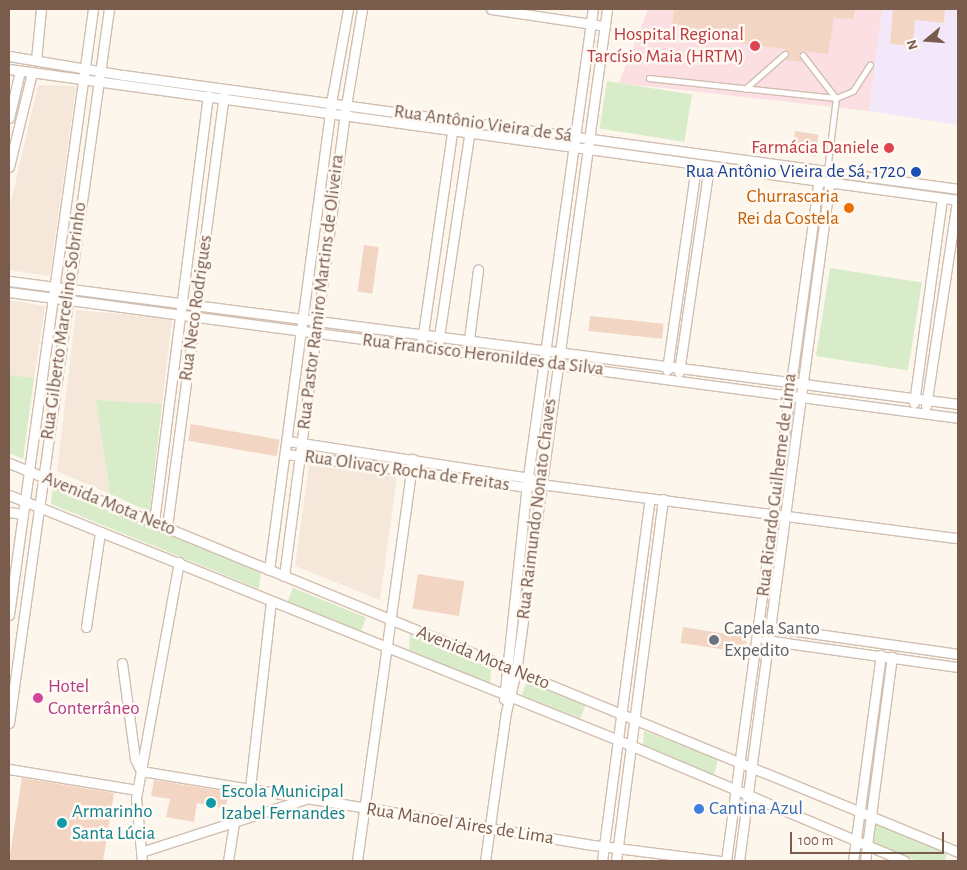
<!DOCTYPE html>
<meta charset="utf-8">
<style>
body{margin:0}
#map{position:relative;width:967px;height:870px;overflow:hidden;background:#fdf6ec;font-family:"Alegreya Sans",sans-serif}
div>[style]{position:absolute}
.residential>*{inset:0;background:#f5e8da}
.education>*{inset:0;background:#f3e8fa}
.medical>*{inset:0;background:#fbdfe3}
.green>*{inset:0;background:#d8ecc9;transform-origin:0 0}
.building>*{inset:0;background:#f3d5c3;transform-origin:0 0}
.roads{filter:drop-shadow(1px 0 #d1beb0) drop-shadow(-1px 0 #d1beb0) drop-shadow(0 1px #d1beb0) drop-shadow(0 -1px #d1beb0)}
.lane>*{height:4.5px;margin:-2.25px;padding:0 2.25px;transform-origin:2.25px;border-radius:2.25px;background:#fff}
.street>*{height:9px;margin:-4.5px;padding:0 4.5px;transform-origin:4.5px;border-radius:4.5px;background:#fff}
.dots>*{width:14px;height:14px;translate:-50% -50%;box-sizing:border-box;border:2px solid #fffaf3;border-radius:50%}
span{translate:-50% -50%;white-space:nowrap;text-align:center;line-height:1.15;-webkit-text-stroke:5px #fffaf3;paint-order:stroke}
.health-label{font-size:19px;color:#be3a42}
.right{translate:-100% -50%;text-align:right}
.street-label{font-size:19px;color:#7a5c4d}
.transit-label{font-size:19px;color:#164399}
.food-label{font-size:19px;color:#c56008}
.worship-label{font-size:19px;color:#5b616d}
.left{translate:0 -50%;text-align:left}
.hotel-label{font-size:19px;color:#b23c85}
.culture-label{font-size:19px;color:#0d838f}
.shop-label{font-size:19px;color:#366cbe}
.frame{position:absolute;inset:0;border:10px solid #7a5c4d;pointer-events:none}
.north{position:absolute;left:902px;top:15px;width:50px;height:50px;-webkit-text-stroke:4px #fffaf3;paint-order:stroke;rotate:252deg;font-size:14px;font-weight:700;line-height:20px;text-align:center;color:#7a5c4d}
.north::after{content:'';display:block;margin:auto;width:18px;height:22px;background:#7a5c4d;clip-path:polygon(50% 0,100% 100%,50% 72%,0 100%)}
.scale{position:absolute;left:790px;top:832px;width:154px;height:22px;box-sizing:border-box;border:2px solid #7a5c4d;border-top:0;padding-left:6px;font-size:15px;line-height:18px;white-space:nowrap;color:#7a5c4d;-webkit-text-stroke:4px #fffaf3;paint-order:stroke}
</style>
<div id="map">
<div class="residential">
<i style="clip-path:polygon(38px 85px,76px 86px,50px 276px,9px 270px,9px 210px)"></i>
<i style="clip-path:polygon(9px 300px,45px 306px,34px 378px,9px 375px)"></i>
<i style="clip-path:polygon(76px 310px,172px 319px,162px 404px,96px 400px,110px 494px,57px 471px)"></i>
<i style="clip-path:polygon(309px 465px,397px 476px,380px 600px,295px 566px)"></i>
</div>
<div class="education">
<i style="clip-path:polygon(882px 9px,958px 9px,958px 125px,869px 111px)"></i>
</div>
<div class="medical">
<i style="clip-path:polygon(648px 9px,882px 9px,869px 111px,619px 83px)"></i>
</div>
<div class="green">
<i style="left:607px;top:81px;width:86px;height:48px;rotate:9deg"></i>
<i style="left:830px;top:268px;width:93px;height:89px;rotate:9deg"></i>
<i style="clip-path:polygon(9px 375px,34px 378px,23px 459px,9px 453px)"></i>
<i style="clip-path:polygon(96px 400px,162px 404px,150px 512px,110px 494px)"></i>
<i style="clip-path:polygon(53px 486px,261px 573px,259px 589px,51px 504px)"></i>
<i style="left:293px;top:588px;width:79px;height:17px;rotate:22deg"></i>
<i style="clip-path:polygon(410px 634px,491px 668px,490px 684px,409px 652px)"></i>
<i style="left:527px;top:682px;width:63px;height:14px;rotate:22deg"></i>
<i style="clip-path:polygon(644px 731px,718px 759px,714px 776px,643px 745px)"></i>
<i style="clip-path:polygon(876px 821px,947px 854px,945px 861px,917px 861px,873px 842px)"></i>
</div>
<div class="building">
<i style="clip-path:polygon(674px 9px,855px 9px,853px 19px,834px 18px,828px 54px,802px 51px,799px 55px,802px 62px,785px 60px,789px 55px,786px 49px,706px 39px,708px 30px,672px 26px)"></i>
<i style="clip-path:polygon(893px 9px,945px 9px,944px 23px,915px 20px,913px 46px,890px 44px)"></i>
<i style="left:795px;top:131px;width:24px;height:22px;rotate:9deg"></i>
<i style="left:364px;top:245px;width:15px;height:47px;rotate:8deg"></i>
<i style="left:590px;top:316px;width:74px;height:15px;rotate:6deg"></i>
<i style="left:191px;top:424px;width:90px;height:17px;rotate:10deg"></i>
<i style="left:418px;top:574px;width:47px;height:35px;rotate:9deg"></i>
<i style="left:683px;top:627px;width:65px;height:16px;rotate:9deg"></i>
<i style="clip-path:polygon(22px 778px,114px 793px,103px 861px,9px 861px)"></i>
<i style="clip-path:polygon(154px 780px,228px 792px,226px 809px,197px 803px,194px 822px,166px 817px,170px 799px,151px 796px)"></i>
</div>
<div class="roads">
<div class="lane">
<i style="left:803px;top:55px;width:54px;rotate:52.5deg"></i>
<i style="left:649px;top:78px;width:188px;rotate:6.1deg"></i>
<i style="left:836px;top:98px;width:18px;rotate:-22deg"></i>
<i style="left:853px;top:91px;width:31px;rotate:-57deg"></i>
<i style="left:745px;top:89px;width:53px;rotate:-41.2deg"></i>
<i style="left:827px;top:171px;width:74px;rotate:-83deg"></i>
</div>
<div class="street">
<i style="left:491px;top:9px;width:115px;rotate:8.5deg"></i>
<i style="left:9px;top:56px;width:116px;rotate:9.5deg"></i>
<i style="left:123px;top:75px;width:843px;rotate:7.77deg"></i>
<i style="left:36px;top:60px;width:51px;rotate:-84.4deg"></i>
<i style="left:9px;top:69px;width:958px;rotate:7.86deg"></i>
<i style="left:9px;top:118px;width:48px;rotate:-76.8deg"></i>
<i style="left:9px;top:167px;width:97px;rotate:-76.3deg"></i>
<i style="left:9px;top:281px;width:957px;rotate:7.38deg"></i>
<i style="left:9px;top:292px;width:957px;rotate:7.56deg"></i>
<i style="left:469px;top:339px;width:70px;rotate:-82.6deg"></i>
<i style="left:421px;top:348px;width:217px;rotate:-81.8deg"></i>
<i style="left:437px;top:350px;width:217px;rotate:-81.5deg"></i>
<i style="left:667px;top:370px;width:207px;rotate:-81.9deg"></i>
<i style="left:679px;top:372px;width:207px;rotate:-81.7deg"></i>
<i style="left:914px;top:403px;width:207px;rotate:-82.2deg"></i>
<i style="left:926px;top:406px;width:208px;rotate:-81.4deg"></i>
<i style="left:288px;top:441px;width:246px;rotate:8.7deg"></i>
<i style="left:286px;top:454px;width:242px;rotate:7.8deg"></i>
<i style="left:526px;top:487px;width:14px;rotate:-12deg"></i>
<i style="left:540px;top:484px;width:421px;rotate:7.4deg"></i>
<i style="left:9px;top:463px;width:1026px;rotate:22.29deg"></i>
<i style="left:9px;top:495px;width:656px;rotate:21.91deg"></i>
<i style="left:618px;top:740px;width:311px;rotate:22.9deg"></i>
<i style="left:9px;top:512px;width:14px;rotate:8deg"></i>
<i style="left:154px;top:522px;width:430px;rotate:-82.8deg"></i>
<i style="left:167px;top:527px;width:435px;rotate:-82.5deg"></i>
<i style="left:269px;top:570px;width:471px;rotate:-82.4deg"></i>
<i style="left:331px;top:103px;width:96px;rotate:-79.7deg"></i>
<i style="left:284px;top:576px;width:462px;rotate:-82.5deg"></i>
<i style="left:344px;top:118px;width:110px;rotate:-80.6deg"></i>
<i style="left:9px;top:615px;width:612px;rotate:-82.11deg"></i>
<i style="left:86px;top:627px;width:96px;rotate:-81.6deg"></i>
<i style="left:768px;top:627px;width:192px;rotate:8.1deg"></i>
<i style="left:765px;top:640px;width:195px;rotate:8deg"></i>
<i style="left:122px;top:663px;width:97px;rotate:82.3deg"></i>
<i style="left:135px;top:759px;width:13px;rotate:63deg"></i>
<i style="left:504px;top:699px;width:224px;rotate:-83.9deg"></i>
<i style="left:528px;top:476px;width:472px;rotate:-82.1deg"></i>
<i style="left:9px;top:723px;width:721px;rotate:-82.03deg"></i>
<i style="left:9px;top:769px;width:130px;rotate:9.3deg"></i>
<i style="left:141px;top:771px;width:450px;rotate:9.3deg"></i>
<i style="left:585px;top:844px;width:136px;rotate:7.2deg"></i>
<i style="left:250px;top:788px;width:188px;rotate:-83.6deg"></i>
<i style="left:141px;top:852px;width:172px;rotate:-17.9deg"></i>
<i style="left:142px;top:861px;width:63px;rotate:-95.4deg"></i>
<i style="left:136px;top:798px;width:240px;rotate:-79.7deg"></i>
<i style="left:228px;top:861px;width:39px;rotate:-81deg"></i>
<i style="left:357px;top:861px;width:406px;rotate:-82.1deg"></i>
<i style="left:485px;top:861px;width:150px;rotate:-82deg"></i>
<i style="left:506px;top:712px;width:41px;rotate:-76deg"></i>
<i style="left:516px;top:672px;width:669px;rotate:-82.18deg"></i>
<i style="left:602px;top:861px;width:366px;rotate:-82.5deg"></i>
<i style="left:616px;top:861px;width:365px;rotate:-82.6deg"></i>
<i style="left:726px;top:861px;width:689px;rotate:-82.25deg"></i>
<i style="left:739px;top:861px;width:688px;rotate:-82.4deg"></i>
<i style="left:853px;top:861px;width:208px;rotate:-82.3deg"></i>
<i style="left:865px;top:861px;width:206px;rotate:-82.5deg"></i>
</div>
</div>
<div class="dots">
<i style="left:755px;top:46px;background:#e0444e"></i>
<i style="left:889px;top:148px;background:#e0444e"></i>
<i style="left:916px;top:172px;background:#1a4fb4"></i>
<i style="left:849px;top:208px;background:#e8710a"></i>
<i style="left:714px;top:640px;background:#6b7280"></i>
<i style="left:38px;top:698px;background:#d1479c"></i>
<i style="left:211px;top:803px;background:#0f9aa8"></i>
<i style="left:699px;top:809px;background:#3f7fe0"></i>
<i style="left:62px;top:823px;background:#0f9aa8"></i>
</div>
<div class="health-label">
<span class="right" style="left:744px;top:46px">Hospital Regional<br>Tarcísio Maia (HRTM)</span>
<span class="right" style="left:879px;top:148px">Farmácia Daniele</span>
</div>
<div class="street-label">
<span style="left:483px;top:124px;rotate:8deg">Rua Antônio Vieira de Sá</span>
<span style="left:321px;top:292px;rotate:-83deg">Rua Pastor Ramiro Martins de Oliveira</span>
<span style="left:196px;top:308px;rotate:-82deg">Rua Neco Rodrigues</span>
<span style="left:64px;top:321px;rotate:-82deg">Rua Gilberto Marcelino Sobrinho</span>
<span style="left:483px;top:355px;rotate:7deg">Rua Francisco Heronildes da Silva</span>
<span style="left:407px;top:471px;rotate:8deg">Rua Olivacy Rocha de Freitas</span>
<span style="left:777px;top:485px;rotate:-83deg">Rua Ricardo Guilheme de Lima</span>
<span style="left:109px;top:504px;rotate:22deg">Avenida Mota Neto</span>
<span style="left:537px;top:509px;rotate:-83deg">Rua Raimundo Nonato Chaves</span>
<span style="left:483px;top:658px;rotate:22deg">Avenida Mota Neto</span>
<span style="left:460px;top:824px;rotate:9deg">Rua Manoel Aires de Lima</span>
</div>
<div class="transit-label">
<span class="right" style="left:906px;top:172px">Rua Antônio Vieira de Sá, 1720</span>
</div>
<div class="food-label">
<span class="right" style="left:839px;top:208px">Churrascaria<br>Rei da Costela</span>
</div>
<div class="worship-label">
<span class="left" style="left:724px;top:640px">Capela Santo<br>Expedito</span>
</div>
<div class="hotel-label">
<span class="left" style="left:48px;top:698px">Hotel<br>Conterrâneo</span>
</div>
<div class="culture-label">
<span class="left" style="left:221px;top:803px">Escola Municipal<br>Izabel Fernandes</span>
<span class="left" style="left:72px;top:823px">Armarinho<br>Santa Lúcia</span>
</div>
<div class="shop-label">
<span class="left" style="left:709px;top:809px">Cantina Azul</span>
</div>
<div class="frame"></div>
<div class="north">N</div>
<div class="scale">100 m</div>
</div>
